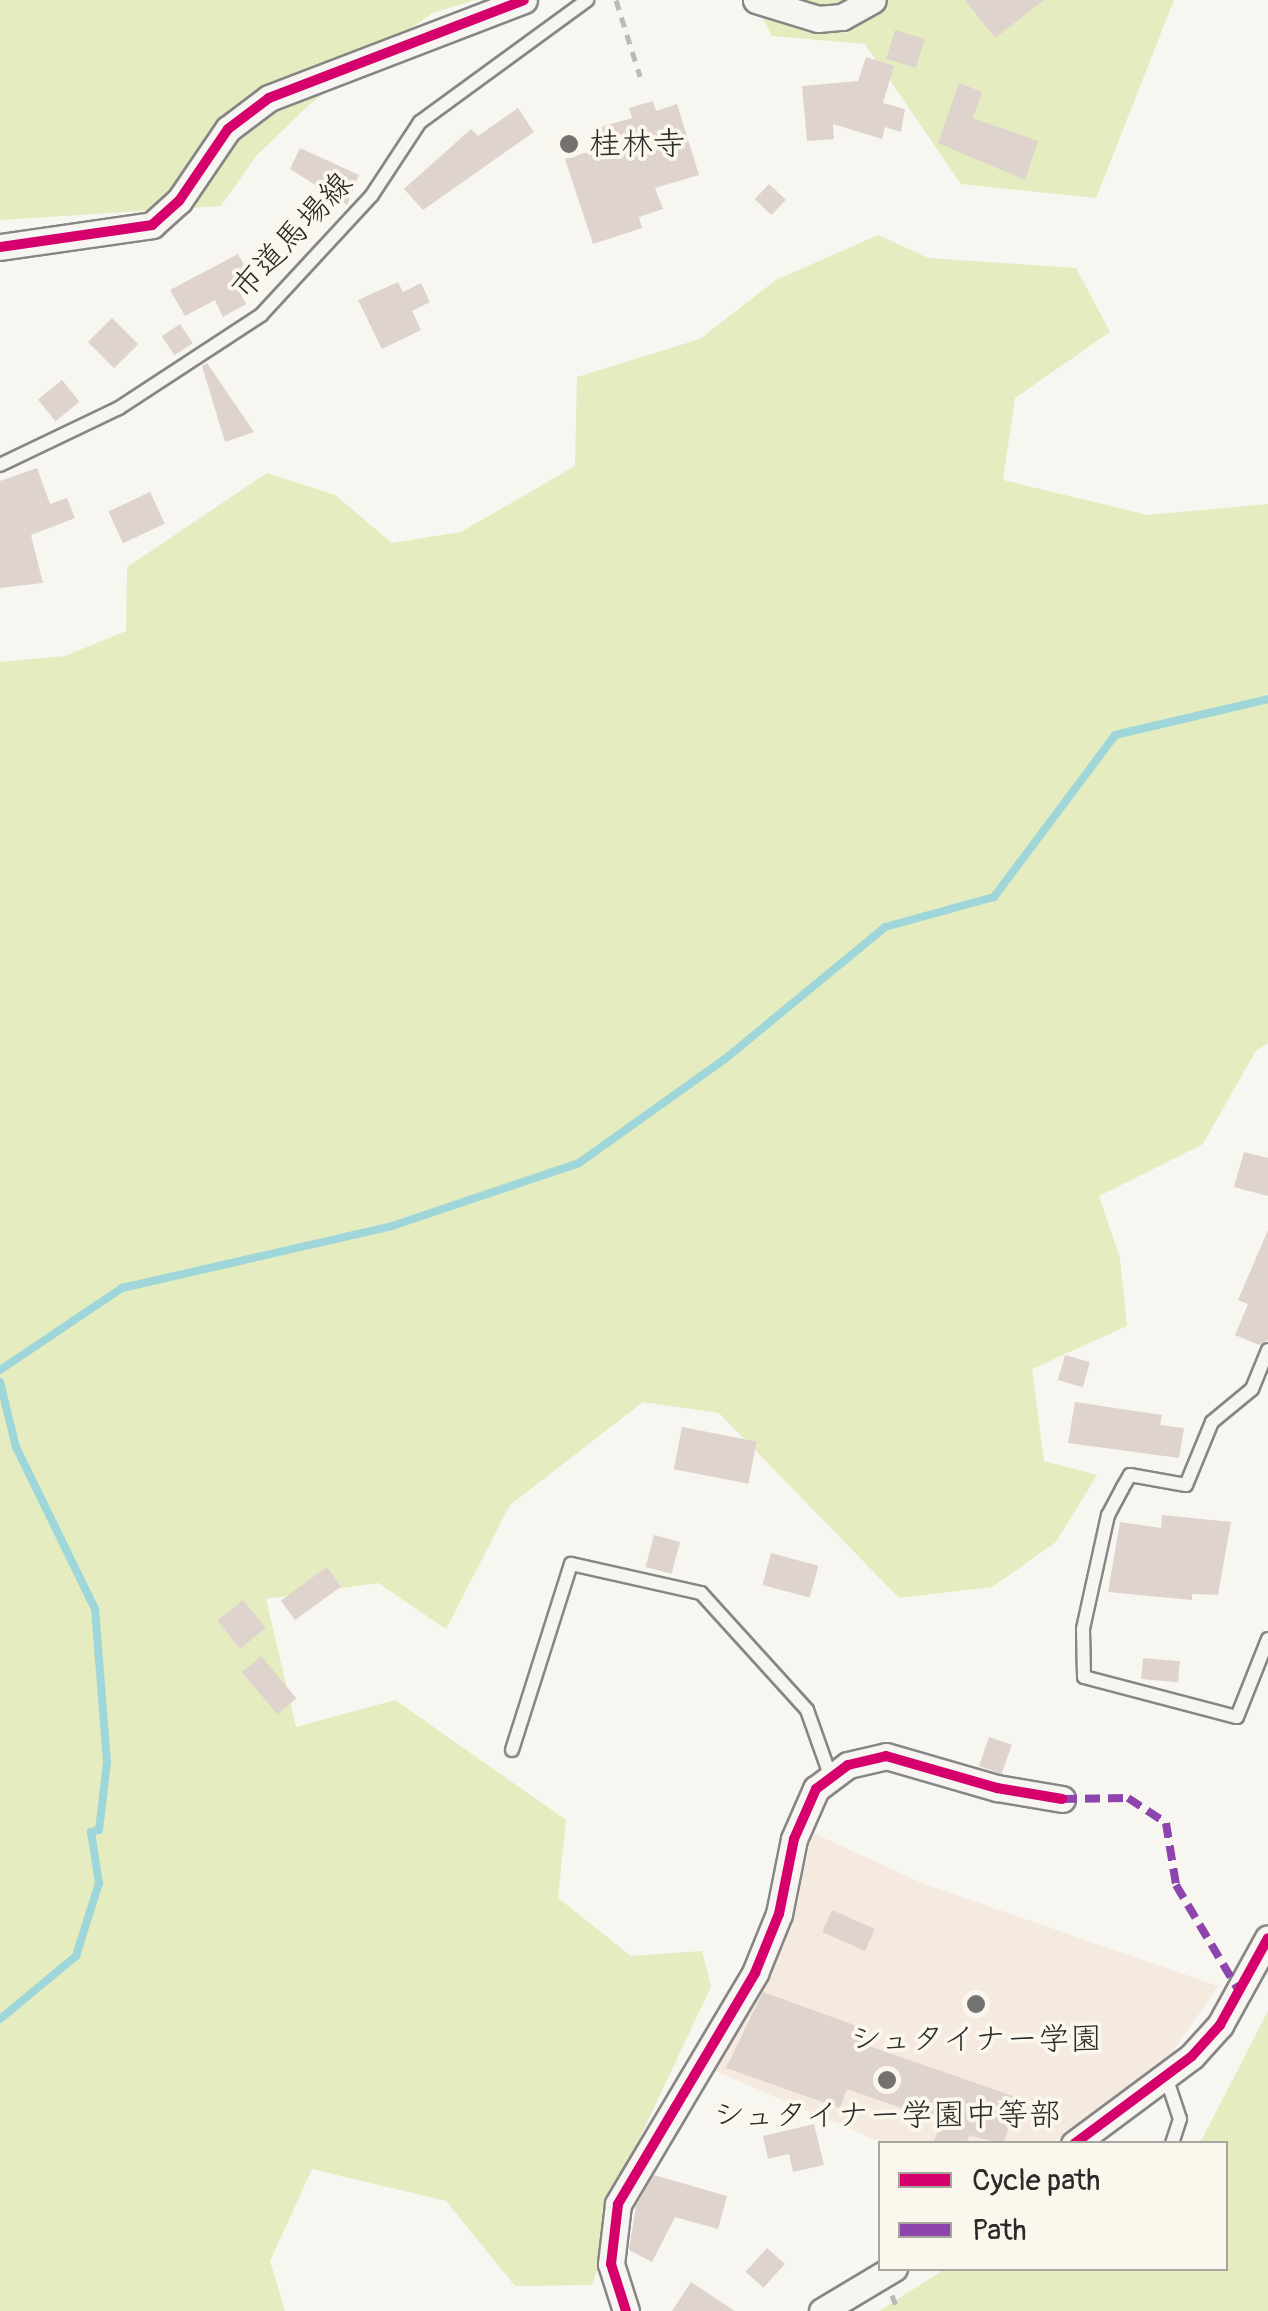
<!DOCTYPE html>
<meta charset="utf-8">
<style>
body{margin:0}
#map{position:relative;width:1268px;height:2311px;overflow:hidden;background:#f8f6f0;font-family:Pangolin,"Klee One",sans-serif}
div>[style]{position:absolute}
.built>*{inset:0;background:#f5eae0}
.green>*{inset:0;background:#e4ecc0}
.stream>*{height:8px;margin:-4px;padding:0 4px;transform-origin:4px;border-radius:4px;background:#9ed6da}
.building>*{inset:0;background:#dfd3cd;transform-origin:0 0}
.path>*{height:5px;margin-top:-2.5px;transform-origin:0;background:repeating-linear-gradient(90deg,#bcbab8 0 10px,transparent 0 18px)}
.roads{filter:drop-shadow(2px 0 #878684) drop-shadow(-2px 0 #878684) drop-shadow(0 2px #878684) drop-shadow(0 -2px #878684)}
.service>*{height:12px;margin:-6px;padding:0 6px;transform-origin:6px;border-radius:6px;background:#f6f5f1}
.minor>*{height:25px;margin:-12.5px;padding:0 12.5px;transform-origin:12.5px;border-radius:12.5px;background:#f6f5f1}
.quiet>*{height:8px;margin-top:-4px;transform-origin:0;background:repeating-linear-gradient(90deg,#8e44ad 0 15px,transparent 0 23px)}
.cycleway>*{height:10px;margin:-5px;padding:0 5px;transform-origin:5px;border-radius:5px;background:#d6006c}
.dots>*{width:28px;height:28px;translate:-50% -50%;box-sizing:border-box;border:5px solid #fbf7ec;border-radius:50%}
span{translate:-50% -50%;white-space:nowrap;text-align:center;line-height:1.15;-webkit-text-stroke:8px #fbf7ec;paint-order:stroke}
.poi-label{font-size:32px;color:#2b2b2b}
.left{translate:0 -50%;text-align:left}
.street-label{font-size:32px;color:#2b2b2b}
.legend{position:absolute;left:878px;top:2141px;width:350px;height:130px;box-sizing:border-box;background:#fbf7ec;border:2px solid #a8a59f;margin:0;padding:12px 18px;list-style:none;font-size:30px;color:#2b2b2b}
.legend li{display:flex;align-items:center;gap:20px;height:50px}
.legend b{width:50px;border:2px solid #a8a59f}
</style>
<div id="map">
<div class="built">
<i style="clip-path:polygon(813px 1833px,924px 1884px,1218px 1986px,1173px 2052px,1055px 2143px,883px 2143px,715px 2071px,785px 1934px)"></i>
</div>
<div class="green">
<i style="clip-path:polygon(0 0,475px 0,432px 13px,310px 104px,256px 156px,221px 206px,0 220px)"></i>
<i style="clip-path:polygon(752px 0,1174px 0,1096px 198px,961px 184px,865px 44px,772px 36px)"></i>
<i style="clip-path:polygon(878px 235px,928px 258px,1076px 268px,1110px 332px,1015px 398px,1003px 480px,1148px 515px,1268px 504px,1268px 1043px,1255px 1052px,1203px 1144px,1099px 1196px,1120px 1258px,1127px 1326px,1032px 1369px,1044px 1461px,1097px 1475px,1056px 1542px,992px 1587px,899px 1598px,719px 1413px,643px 1402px,510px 1505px,446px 1629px,378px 1583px,266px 1599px,296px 1727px,395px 1700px,566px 1820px,558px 1898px,631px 1956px,702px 1951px,711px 1987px,641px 2135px,592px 2285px,515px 2286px,446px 2201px,312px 2169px,270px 2261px,285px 2311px,0 2311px,0 662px,65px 656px,126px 631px,127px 567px,267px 473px,335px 495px,392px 543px,461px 532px,575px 466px,577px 377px,700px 339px,776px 280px)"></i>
<i style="clip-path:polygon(1268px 2011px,1268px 2311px,879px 2311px,945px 2269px,1226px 2268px,1226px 2144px,1200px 2143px)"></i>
</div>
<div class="stream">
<i style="left:0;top:1370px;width:147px;rotate:-33.9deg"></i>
<i style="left:122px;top:1288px;width:277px;rotate:-12.9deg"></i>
<i style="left:392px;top:1226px;width:197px;rotate:-18.6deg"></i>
<i style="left:579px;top:1163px;width:179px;rotate:-35.5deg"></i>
<i style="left:725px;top:1059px;width:207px;rotate:-39.5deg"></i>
<i style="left:885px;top:927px;width:113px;rotate:-15.4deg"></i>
<i style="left:994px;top:897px;width:202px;rotate:-53.2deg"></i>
<i style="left:1115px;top:735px;width:157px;rotate:-13.2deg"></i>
<i style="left:0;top:1382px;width:67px;rotate:76.2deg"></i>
<i style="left:16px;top:1447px;width:180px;rotate:64deg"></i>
<i style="left:95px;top:1609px;width:153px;rotate:85.5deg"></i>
<i style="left:107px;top:1762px;width:68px;rotate:96.7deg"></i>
<i style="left:99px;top:1830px;width:8px;rotate:166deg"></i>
<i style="left:91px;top:1832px;width:52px;rotate:81.1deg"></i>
<i style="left:99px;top:1883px;width:77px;rotate:107.5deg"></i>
<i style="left:76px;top:1956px;width:99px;rotate:140.3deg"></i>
</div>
<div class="building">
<i style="clip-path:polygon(965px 0,1044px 0,995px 38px)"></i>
<i style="left:895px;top:30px;width:31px;height:30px;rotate:17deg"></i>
<i style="clip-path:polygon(866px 57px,894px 66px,883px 103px,905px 109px,901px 132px,885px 127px,882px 139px,833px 124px,834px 139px,807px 141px,802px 86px,858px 81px)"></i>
<i style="clip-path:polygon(959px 83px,982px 92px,973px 118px,1038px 141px,1025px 180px,938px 143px)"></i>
<i style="clip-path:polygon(653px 101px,656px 111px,677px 104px,699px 175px,655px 188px,663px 209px,639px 217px,642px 228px,593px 244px,565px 159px,607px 146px,601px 127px,632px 118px,629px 108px)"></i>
<i style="clip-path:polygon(518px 108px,534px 132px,423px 210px,404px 189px,471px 129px,478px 136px)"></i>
<i style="clip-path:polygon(300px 148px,359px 175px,347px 205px,290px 169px)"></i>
<i style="left:769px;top:184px;width:23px;height:21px;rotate:43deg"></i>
<i style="clip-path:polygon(238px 254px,248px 272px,233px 280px,246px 304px,223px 317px,215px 300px,185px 316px,170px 290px)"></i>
<i style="clip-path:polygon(398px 282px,403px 292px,421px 283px,430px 302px,412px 311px,421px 330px,382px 349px,358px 300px)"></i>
<i style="left:112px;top:318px;width:37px;height:34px;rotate:45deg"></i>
<i style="left:180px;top:324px;width:23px;height:22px;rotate:56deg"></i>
<i style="clip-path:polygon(207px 363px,254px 432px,225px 442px,202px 366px)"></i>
<i style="left:62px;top:380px;width:28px;height:31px;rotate:51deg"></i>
<i style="clip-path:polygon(37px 468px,50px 504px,67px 498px,75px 518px,31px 535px,43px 583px,0 588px,0 481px)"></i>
<i style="left:150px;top:492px;width:35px;height:46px;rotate:65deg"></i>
<i style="clip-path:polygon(1244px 1152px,1268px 1158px,1268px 1196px,1234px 1187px)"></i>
<i style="clip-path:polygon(1268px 1230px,1268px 1340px,1259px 1345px,1235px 1335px,1248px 1304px,1238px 1300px)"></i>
<i style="left:1065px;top:1355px;width:26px;height:26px;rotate:16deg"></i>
<i style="clip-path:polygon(1075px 1402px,1162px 1415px,1160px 1425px,1184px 1428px,1179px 1458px,1068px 1443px)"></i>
<i style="left:682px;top:1427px;width:76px;height:43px;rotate:11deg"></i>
<i style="clip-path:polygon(1162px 1515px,1231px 1522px,1218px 1595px,1192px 1594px,1192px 1600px,1108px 1592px,1120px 1522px,1161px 1528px)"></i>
<i style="left:654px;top:1535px;width:27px;height:33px;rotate:15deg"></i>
<i style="left:771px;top:1553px;width:49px;height:33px;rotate:15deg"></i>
<i style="left:327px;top:1567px;width:24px;height:57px;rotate:54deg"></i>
<i style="left:243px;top:1600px;width:36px;height:33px;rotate:51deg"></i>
<i style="left:261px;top:1656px;width:55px;height:25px;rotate:50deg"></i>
<i style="left:1143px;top:1658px;width:37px;height:21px;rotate:5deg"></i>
<i style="left:989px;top:1737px;width:24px;height:31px;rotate:19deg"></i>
<i style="left:832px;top:1910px;width:47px;height:24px;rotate:24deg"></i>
<i style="clip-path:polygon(763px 1992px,868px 2030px,863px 2044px,1019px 2098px,1003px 2144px,969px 2135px,966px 2144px,933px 2144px,941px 2122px,847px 2089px,840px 2108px,726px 2068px)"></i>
<i style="clip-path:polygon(814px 2124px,824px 2165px,793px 2172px,789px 2154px,768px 2159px,763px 2136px)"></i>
<i style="clip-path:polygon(654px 2175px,727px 2196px,718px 2229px,675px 2217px,652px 2262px,629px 2250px,636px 2206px)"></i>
<i style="left:767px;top:2248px;width:24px;height:32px;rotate:42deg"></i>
<i style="clip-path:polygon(691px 2282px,735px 2311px,672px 2311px)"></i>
</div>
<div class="path">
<i style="left:616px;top:0;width:80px;rotate:72.5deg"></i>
<i style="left:892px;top:2295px;width:17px;rotate:69deg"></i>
</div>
<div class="roads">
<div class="service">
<i style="left:0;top:465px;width:132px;rotate:-25.6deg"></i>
<i style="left:119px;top:408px;width:170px;rotate:-33.2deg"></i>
<i style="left:261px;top:315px;width:163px;rotate:-47.2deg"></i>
<i style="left:372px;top:195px;width:87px;rotate:-56.7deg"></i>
<i style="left:420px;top:122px;width:207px;rotate:-36.1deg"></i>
<i style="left:1268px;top:1350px;width:42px;rotate:112.3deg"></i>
<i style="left:1252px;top:1389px;width:52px;rotate:140.5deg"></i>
<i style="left:1212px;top:1422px;width:68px;rotate:112.4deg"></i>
<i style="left:1186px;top:1485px;width:57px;rotate:-169.9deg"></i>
<i style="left:1130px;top:1475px;width:16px;rotate:120deg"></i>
<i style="left:1122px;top:1489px;width:30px;rotate:118deg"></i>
<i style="left:1108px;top:1515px;width:117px;rotate:102.4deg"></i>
<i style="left:1083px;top:1629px;width:48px;rotate:88.8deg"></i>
<i style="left:1084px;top:1677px;width:158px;rotate:14.7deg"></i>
<i style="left:1237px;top:1717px;width:84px;rotate:-68.3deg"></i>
<i style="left:512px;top:1750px;width:195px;rotate:-72.4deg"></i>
<i style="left:571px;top:1564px;width:133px;rotate:12.6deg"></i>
<i style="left:701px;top:1593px;width:158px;rotate:47.8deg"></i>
<i style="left:807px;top:1710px;width:69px;rotate:70.5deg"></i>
<i style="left:1167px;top:2080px;width:41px;rotate:71.6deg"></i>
<i style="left:1180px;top:2119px;width:26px;rotate:108deg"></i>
</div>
<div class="minor">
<i style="left:756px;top:0;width:65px;rotate:17deg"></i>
<i style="left:818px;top:19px;width:24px;rotate:-5deg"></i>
<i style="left:842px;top:17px;width:35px;rotate:-29deg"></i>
<i style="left:0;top:247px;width:154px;rotate:-8.2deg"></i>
<i style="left:152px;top:225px;width:36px;rotate:-42deg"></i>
<i style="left:179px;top:201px;width:87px;rotate:-55.8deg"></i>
<i style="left:228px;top:129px;width:51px;rotate:-37.1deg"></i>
<i style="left:269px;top:98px;width:273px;rotate:-21deg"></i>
<i style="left:1074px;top:2144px;width:147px;rotate:-36.7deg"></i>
<i style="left:1192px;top:2056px;width:42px;rotate:-47.9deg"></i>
<i style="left:1220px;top:2025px;width:99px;rotate:-61.1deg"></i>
<i style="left:626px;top:2311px;width:49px;rotate:-107.7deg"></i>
<i style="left:611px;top:2264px;width:60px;rotate:-83.3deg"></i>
<i style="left:618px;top:2204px;width:269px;rotate:-59.3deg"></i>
<i style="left:755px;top:1973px;width:64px;rotate:-67.9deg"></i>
<i style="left:779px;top:1914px;width:76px;rotate:-78.7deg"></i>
<i style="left:794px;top:1839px;width:55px;rotate:-66.3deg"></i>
<i style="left:816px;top:1789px;width:40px;rotate:-37deg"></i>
<i style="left:848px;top:1765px;width:39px;rotate:-13deg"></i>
<i style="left:886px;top:1756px;width:116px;rotate:16.1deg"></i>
<i style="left:997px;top:1788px;width:66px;rotate:9.6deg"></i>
<i style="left:822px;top:2311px;width:84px;rotate:-30.8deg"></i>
</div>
</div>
<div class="quiet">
<i style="left:1062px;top:1799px;width:66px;rotate:-0.9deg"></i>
<i style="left:1128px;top:1798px;width:45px;rotate:33.3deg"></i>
<i style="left:1166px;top:1823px;width:63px;rotate:80.8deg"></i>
<i style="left:1176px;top:1885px;width:123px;rotate:59.3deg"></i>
</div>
<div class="cycleway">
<i style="left:0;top:247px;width:154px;rotate:-8.2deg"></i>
<i style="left:152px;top:225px;width:36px;rotate:-42deg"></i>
<i style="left:179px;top:201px;width:87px;rotate:-55.8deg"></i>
<i style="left:228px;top:129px;width:51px;rotate:-37.1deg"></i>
<i style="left:269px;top:98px;width:273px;rotate:-21deg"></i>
<i style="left:1074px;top:2144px;width:147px;rotate:-36.7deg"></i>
<i style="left:1192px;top:2056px;width:42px;rotate:-47.9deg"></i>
<i style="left:1220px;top:2025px;width:99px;rotate:-61.1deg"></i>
<i style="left:626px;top:2311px;width:49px;rotate:-107.7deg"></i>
<i style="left:611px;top:2264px;width:60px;rotate:-83.3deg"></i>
<i style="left:618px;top:2204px;width:269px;rotate:-59.3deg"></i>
<i style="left:755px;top:1973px;width:64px;rotate:-67.9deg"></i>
<i style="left:779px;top:1914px;width:76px;rotate:-78.7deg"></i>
<i style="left:794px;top:1839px;width:55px;rotate:-66.3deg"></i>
<i style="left:816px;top:1789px;width:40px;rotate:-37deg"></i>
<i style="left:848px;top:1765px;width:39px;rotate:-13deg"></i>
<i style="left:886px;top:1756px;width:116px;rotate:16.1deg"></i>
<i style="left:997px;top:1788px;width:66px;rotate:9.6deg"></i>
</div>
<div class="dots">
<i style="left:569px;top:144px;background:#737270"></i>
<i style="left:976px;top:2004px;background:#737270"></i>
<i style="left:887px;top:2080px;background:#737270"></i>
</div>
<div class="poi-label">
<span class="left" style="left:589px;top:144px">桂林寺</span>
<span style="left:976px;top:2039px">シュタイナー学園</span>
<span style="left:887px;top:2115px">シュタイナー学園中等部</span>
</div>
<div class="street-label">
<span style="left:292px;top:236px;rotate:-47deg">市道馬場線</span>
</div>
<ul class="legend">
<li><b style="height:12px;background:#d6006c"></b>Cycle path</li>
<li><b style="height:12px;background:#8e44ad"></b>Path</li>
</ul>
</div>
